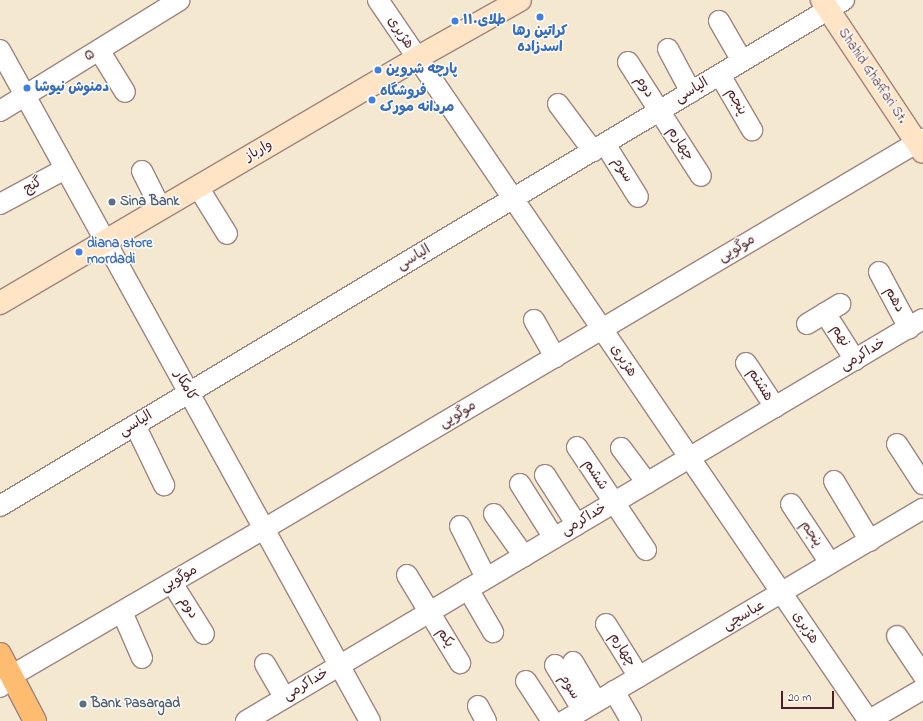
<!DOCTYPE html>
<meta charset="utf-8">
<style>
body{margin:0}
#map{position:relative;width:923px;height:721px;overflow:hidden;background:#f4e8d1;font-family:"Indie Flower","Playpen Sans Arabic",sans-serif}
div>[style]{position:absolute}
.roads{filter:drop-shadow(1px 0 #9f847e) drop-shadow(-1px 0 #9f847e) drop-shadow(0 1px #9f847e) drop-shadow(0 -1px #9f847e)}
.street>*{height:20px;margin:-10px;padding:0 10px;transform-origin:10px;border-radius:10px;background:#fff}
.secondary>*{height:22px;margin:-11px;padding:0 11px;transform-origin:11px;border-radius:11px;background:#ffe4c6}
.primary>*{height:22px;margin:-11px;padding:0 11px;transform-origin:11px;border-radius:11px;background:#febc70}
.dots>*{width:11px;height:11px;translate:-50% -50%;box-sizing:border-box;border:2px solid #fdfcf7;border-radius:50%}
span{translate:-50% -50%;white-space:nowrap;text-align:center;line-height:1.15;-webkit-text-stroke:3px #fdfcf7;paint-order:stroke}
.shop-label{font-size:14px;color:#366cbe;font-weight:700}
.left{translate:0 -50%;text-align:left}
.street-label{font-size:14px;color:#4a1f2b}
.service-label{font-size:14px;color:#4e5e75;font-weight:700}
.scale{position:absolute;left:781px;top:691px;width:53px;height:18px;box-sizing:border-box;border:2px solid #4a1f2b;border-top:0;padding-left:5px;font-size:12px;line-height:14px;white-space:nowrap;color:#4a1f2b;-webkit-text-stroke:3px #fdfcf7;paint-order:stroke}
</style>
<div id="map">
<div class="roads">
<div class="street">
<i style="left:378px;top:0;width:872px;rotate:55.75deg"></i>
<i style="left:719px;top:21px;width:46px;rotate:60.1deg"></i>
<i style="left:668px;top:49px;width:49px;rotate:61.9deg"></i>
<i style="left:0;top:50px;width:766px;rotate:61.13deg"></i>
<i style="left:99px;top:50px;width:49px;rotate:58.2deg"></i>
<i style="left:628px;top:62px;width:135px;rotate:57.4deg"></i>
<i style="left:720px;top:75px;width:64px;rotate:59.8deg"></i>
<i style="left:558px;top:104px;width:59px;rotate:53.3deg"></i>
<i style="left:0;top:111px;width:211px;rotate:-31.7deg"></i>
<i style="left:605px;top:144px;width:62px;rotate:58.1deg"></i>
<i style="left:142px;top:171px;width:42px;rotate:63.4deg"></i>
<i style="left:198px;top:187px;width:55px;rotate:58.3deg"></i>
<i style="left:0;top:204px;width:74px;rotate:-28.3deg"></i>
<i style="left:879px;top:272px;width:64px;rotate:61.8deg"></i>
<i style="left:825px;top:313px;width:56px;rotate:57.4deg"></i>
<i style="left:534px;top:320px;width:43px;rotate:60.4deg"></i>
<i style="left:807px;top:324px;width:39px;rotate:-31deg"></i>
<i style="left:746px;top:363px;width:53px;rotate:56.6deg"></i>
<i style="left:135px;top:425px;width:67px;rotate:64.2deg"></i>
<i style="left:897px;top:444px;width:48px;rotate:57deg"></i>
<i style="left:577px;top:447px;width:124px;rotate:56.2deg"></i>
<i style="left:621px;top:448px;width:44px;rotate:53.4deg"></i>
<i style="left:545px;top:475px;width:59px;rotate:57.4deg"></i>
<i style="left:834px;top:481px;width:70px;rotate:59deg"></i>
<i style="left:520px;top:484px;width:64px;rotate:57.8deg"></i>
<i style="left:791px;top:504px;width:71px;rotate:56.5deg"></i>
<i style="left:0;top:506px;width:984px;rotate:-30.94deg"></i>
<i style="left:494px;top:514px;width:52px;rotate:54.5deg"></i>
<i style="left:460px;top:526px;width:58px;rotate:63.4deg"></i>
<i style="left:407px;top:575px;width:103px;rotate:58.9deg"></i>
<i style="left:172px;top:583px;width:60px;rotate:57.9deg"></i>
<i style="left:468px;top:589px;width:50px;rotate:59.8deg"></i>
<i style="left:122px;top:612px;width:50px;rotate:66.5deg"></i>
<i style="left:606px;top:624px;width:62px;rotate:58.1deg"></i>
<i style="left:897px;top:636px;width:47px;rotate:56.3deg"></i>
<i style="left:573px;top:662px;width:45px;rotate:59.5deg"></i>
<i style="left:265px;top:664px;width:39px;rotate:60deg"></i>
<i style="left:555px;top:665px;width:52px;rotate:58.5deg"></i>
<i style="left:526px;top:681px;width:48px;rotate:57deg"></i>
<i style="left:0;top:687px;width:16px;rotate:-45deg"></i>
<i style="left:11px;top:676px;width:293px;rotate:-30.2deg"></i>
<i style="left:264px;top:529px;width:766px;rotate:-30.62deg"></i>
<i style="left:614px;top:691px;width:34px;rotate:60deg"></i>
<i style="left:478px;top:706px;width:17px;rotate:62deg"></i>
<i style="left:246px;top:721px;width:787px;rotate:-30.7deg"></i>
<i style="left:564px;top:721px;width:417px;rotate:-30.6deg"></i>
<i style="left:868px;top:721px;width:64px;rotate:-30.2deg"></i>
</div>
<div class="secondary">
<i style="left:822px;top:0;width:182px;rotate:56.4deg"></i>
<i style="left:0;top:303px;width:484px;rotate:-30.4deg"></i>
<i style="left:417px;top:58px;width:118px;rotate:-29.4deg"></i>
</div>
<div class="primary">
<i style="left:0;top:654px;width:76px;rotate:62.4deg"></i>
</div>
</div>
<div class="dots">
<i style="left:540px;top:17px;background:#3f7fe0"></i>
<i style="left:455px;top:21px;background:#3f7fe0"></i>
<i style="left:378px;top:70px;background:#3f7fe0"></i>
<i style="left:27px;top:88px;background:#3f7fe0"></i>
<i style="left:372px;top:100px;background:#3f7fe0"></i>
<i style="left:112px;top:202px;background:#5c6f8a"></i>
<i style="left:79px;top:252px;background:#3f7fe0"></i>
<i style="left:83px;top:704px;background:#5c6f8a"></i>
</div>
<div class="shop-label">
<span class="left" style="left:463px;top:21px">طلای۱۱۰</span>
<span style="left:540px;top:40px">کراتین رها<br>اسدزاده</span>
<span class="left" style="left:386px;top:70px">پارچه شروین</span>
<span class="left" style="left:35px;top:88px">دمنوش نیوشا</span>
<span class="left" style="left:380px;top:100px">فروشگاه<br>مردانه مورک</span>
<span class="left" style="left:87px;top:252px">diana store<br>mordadi</span>
</div>
<div class="street-label">
<span style="left:400px;top:33px;rotate:56deg">هژبری</span>
<span style="left:90px;top:56px;rotate:-32deg">۵</span>
<span style="left:872px;top:76px;rotate:56deg">Shahid Ghaffari St.</span>
<span style="left:644px;top:87px;rotate:58deg">دوم</span>
<span style="left:692px;top:91px;rotate:-31deg">الیاسی</span>
<span style="left:736px;top:102px;rotate:60deg">پنجم</span>
<span style="left:680px;top:144px;rotate:57deg">چهارم</span>
<span style="left:259px;top:151px;rotate:-30deg">وارباز</span>
<span style="left:622px;top:170px;rotate:58deg">سوم</span>
<span style="left:33px;top:186px;rotate:-29deg">گنج</span>
<span style="left:737px;top:249px;rotate:-31deg">موگویی</span>
<span style="left:414px;top:258px;rotate:-31deg">الیاسی</span>
<span style="left:894px;top:300px;rotate:62deg">دهم</span>
<span style="left:840px;top:336px;rotate:58deg">نهم</span>
<span style="left:863px;top:355px;rotate:-31deg">خداکرمی</span>
<span style="left:623px;top:361px;rotate:56deg">هژبری</span>
<span style="left:760px;top:385px;rotate:58deg">هشتم</span>
<span style="left:185px;top:386px;rotate:61deg">کامکار</span>
<span style="left:458px;top:415px;rotate:-31deg">موگویی</span>
<span style="left:136px;top:424px;rotate:-31deg">الیاسی</span>
<span style="left:595px;top:475px;rotate:57deg">ششم</span>
<span style="left:584px;top:520px;rotate:-31deg">خداکرمی</span>
<span style="left:811px;top:534px;rotate:56deg">پنجم</span>
<span style="left:179px;top:579px;rotate:-30deg">موگویی</span>
<span style="left:188px;top:608px;rotate:58deg">دوم</span>
<span style="left:744px;top:616px;rotate:-30deg">عباسچی</span>
<span style="left:805px;top:628px;rotate:56deg">هژبری</span>
<span style="left:445px;top:638px;rotate:59deg">یکم</span>
<span style="left:622px;top:650px;rotate:58deg">چهارم</span>
<span style="left:306px;top:685px;rotate:-31deg">خداکرمی</span>
<span style="left:569px;top:687px;rotate:58deg">سوم</span>
</div>
<div class="service-label">
<span class="left" style="left:120px;top:202px">Sina Bank</span>
<span class="left" style="left:91px;top:704px">Bank Pasargad</span>
</div>
<div class="scale">20 m</div>
</div>
